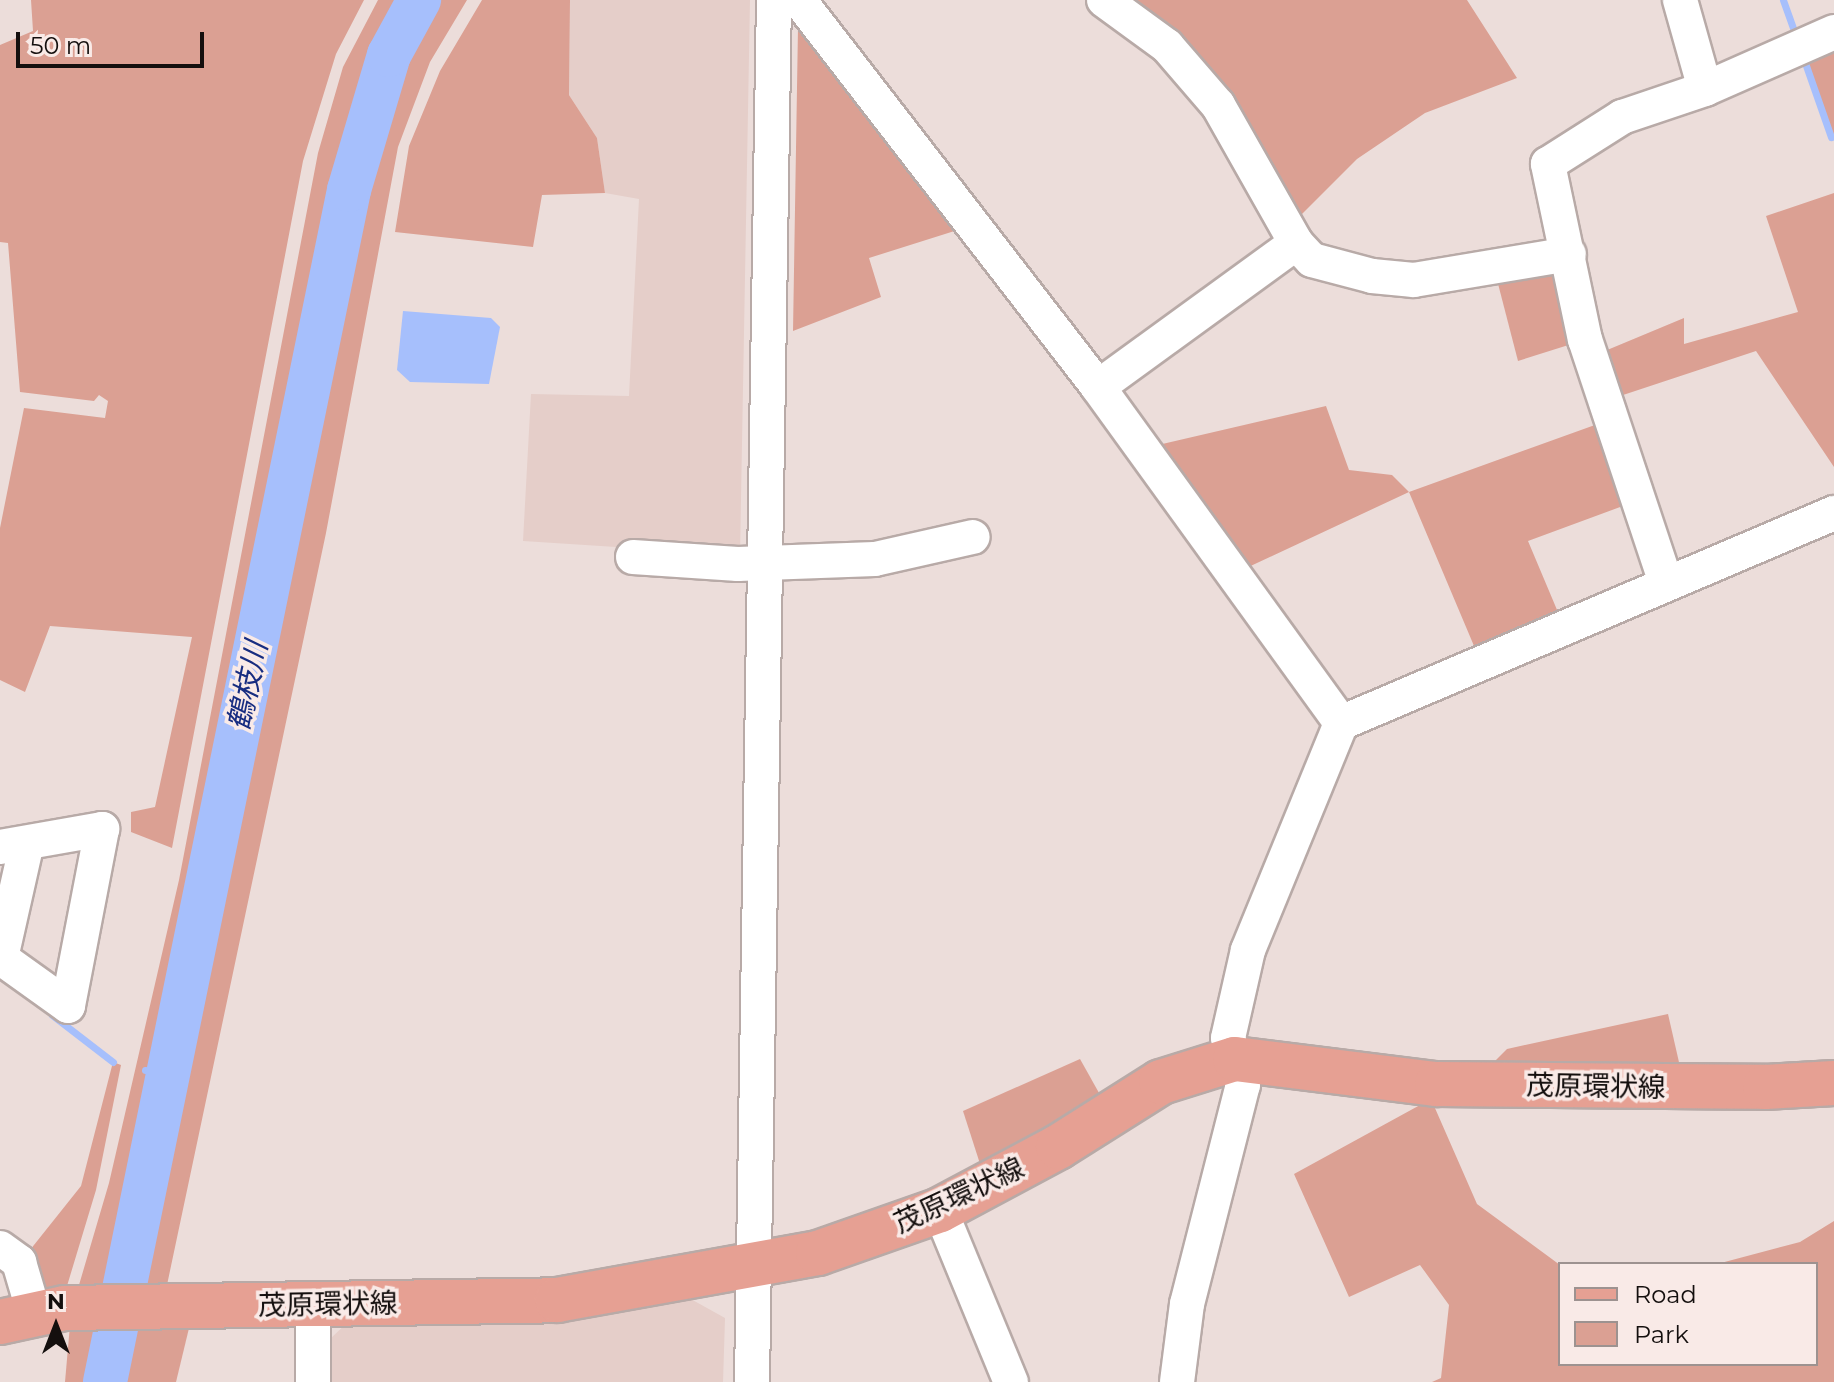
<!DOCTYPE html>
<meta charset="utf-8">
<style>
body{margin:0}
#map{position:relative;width:1834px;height:1382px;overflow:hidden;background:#ecddda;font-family:Montserrat,"Noto Sans JP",sans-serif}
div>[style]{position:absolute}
.built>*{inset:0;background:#e5cec9}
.green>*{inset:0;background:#dba093}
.water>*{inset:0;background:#a6bffc}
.stream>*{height:7px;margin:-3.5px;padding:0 3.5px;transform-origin:3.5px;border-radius:3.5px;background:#a6bffc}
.river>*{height:44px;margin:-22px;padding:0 22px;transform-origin:22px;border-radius:22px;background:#a6bffc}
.roads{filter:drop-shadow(2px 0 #b8aaa7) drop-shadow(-2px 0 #b8aaa7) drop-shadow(0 2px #b8aaa7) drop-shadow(0 -2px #b8aaa7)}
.minor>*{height:34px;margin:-17px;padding:0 17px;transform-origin:17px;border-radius:17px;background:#fff}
.major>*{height:44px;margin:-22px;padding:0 22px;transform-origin:22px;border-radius:22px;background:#e6a093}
span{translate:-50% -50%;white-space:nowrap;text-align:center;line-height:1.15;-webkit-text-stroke:7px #f9eae7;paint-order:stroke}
.street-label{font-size:28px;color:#140f0e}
.water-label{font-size:30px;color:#182d81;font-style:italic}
.legend{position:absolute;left:1558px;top:1262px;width:260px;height:104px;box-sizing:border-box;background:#f9eae7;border:2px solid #9d9290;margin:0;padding:10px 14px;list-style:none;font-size:24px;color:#140f0e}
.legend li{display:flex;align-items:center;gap:16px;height:40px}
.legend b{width:40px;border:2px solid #9d9290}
.north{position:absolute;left:16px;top:1286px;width:80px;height:80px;-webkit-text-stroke:6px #f9eae7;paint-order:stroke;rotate:0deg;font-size:22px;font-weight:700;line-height:32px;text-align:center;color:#140f0e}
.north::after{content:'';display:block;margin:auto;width:28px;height:36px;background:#140f0e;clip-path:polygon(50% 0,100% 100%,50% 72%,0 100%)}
.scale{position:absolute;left:16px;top:32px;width:188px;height:36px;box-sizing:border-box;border:4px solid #140f0e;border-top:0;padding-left:10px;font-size:24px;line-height:28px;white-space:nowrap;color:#140f0e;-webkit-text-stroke:6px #f9eae7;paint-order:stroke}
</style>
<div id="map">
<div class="built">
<i style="clip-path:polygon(570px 0,750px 0,740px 555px,523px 541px,531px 394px,629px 396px,639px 199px,605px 193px,597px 138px,569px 95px)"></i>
<i style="clip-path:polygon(689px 1298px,725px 1318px,723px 1382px,328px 1382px,329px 1340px,350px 1320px)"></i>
</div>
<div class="green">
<i style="clip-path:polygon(31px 0,364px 0,336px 54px,303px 161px,172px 848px,131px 832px,131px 812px,155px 807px,192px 637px,50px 626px,25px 692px,0 680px,0 528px,24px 408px,105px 418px,108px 401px,99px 395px,94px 401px,20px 392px,8px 243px,0 242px,0 45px,33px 31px)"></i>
<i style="clip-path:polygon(378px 0,413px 0,377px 65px,351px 140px,225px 790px,115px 1286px,79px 1285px,109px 1183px,179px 880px,318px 153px,343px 67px)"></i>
<i style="clip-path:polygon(431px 0,467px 0,430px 62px,398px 147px,326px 533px,167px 1285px,132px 1285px,259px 704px,370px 130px,406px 43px)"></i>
<i style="clip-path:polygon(482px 0,570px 0,569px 95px,597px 138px,605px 193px,542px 195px,533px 247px,395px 232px,409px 146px,440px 71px)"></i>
<i style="clip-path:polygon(1117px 0,1467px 0,1517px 78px,1425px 113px,1357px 159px,1294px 222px)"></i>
<i style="clip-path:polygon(798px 27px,808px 27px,964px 228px,869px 258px,881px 297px,793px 331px)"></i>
<i style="clip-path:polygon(1834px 42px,1834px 136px,1831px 137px,1803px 57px)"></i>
<i style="clip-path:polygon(1834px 193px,1834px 467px,1756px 351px,1617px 397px,1600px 353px,1684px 318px,1684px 344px,1798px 312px,1766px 216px)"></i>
<i style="clip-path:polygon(1554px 265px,1578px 342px,1518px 361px,1496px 276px)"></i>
<i style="clip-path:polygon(1326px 406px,1349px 470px,1392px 475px,1409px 492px,1606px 421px,1631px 503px,1528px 541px,1560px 617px,1477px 653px,1409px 492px,1242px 570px,1158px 445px)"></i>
<i style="clip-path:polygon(1668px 1014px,1681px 1071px,1491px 1065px,1507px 1049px)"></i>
<i style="clip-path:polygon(1080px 1059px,1103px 1100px,982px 1170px,963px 1111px)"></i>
<i style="clip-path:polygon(113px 1062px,121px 1065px,96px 1190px,67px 1286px,41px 1290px,26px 1255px,81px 1186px)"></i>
<i style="clip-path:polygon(1431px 1099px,1477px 1204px,1560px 1265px,1560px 1364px,1816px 1364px,1816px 1264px,1717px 1264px,1800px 1242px,1834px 1221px,1834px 1382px,1432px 1382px,1441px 1378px,1449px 1305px,1420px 1265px,1349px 1297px,1294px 1174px)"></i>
<i style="clip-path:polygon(190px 1324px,176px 1382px,65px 1382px,70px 1325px)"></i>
</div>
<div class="water">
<i style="clip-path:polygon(403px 311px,491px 318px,500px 327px,489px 384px,410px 382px,397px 370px)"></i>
</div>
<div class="stream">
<i style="left:1783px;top:0;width:41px;rotate:70.3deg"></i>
<i style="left:1803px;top:57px;width:85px;rotate:70.7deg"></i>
<i style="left:52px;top:1015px;width:77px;rotate:37.6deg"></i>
<i style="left:145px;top:1070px;width:24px;rotate:7deg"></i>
</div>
<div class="river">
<i style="left:105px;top:1382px;width:1217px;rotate:-78.43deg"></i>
<i style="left:349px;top:190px;width:141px;rotate:-73.5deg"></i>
<i style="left:389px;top:55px;width:63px;rotate:-61.4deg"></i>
</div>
<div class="roads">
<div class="minor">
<i style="left:799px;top:0;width:489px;rotate:52.3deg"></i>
<i style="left:1098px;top:387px;width:415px;rotate:54.1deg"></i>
<i style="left:1104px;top:0;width:78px;rotate:36.1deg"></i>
<i style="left:1167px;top:46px;width:78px;rotate:49.2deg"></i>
<i style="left:1218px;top:105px;width:159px;rotate:60.5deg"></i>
<i style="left:1296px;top:243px;width:23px;rotate:47deg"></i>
<i style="left:1312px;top:260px;width:62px;rotate:14.9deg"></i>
<i style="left:1372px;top:276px;width:42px;rotate:5.4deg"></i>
<i style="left:1414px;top:280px;width:157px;rotate:-9.5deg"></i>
<i style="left:1680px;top:0;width:92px;rotate:74.3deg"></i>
<i style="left:1098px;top:387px;width:245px;rotate:-36deg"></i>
<i style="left:633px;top:557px;width:105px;rotate:3.8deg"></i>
<i style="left:738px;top:564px;width:137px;rotate:-2.1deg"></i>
<i style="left:875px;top:559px;width:100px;rotate:-12.7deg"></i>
<i style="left:1666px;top:583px;width:256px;rotate:-108.4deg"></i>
<i style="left:1585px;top:340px;width:180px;rotate:-101.9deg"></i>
<i style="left:1548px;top:164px;width:88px;rotate:-32.4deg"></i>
<i style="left:1622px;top:117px;width:88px;rotate:-18.6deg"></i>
<i style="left:1705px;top:89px;width:141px;rotate:-23.8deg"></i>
<i style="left:0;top:847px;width:104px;rotate:-10deg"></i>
<i style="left:102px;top:829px;width:180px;rotate:100.9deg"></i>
<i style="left:68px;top:1006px;width:82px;rotate:-144.4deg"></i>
<i style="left:1px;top:958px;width:118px;rotate:-77.3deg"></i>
<i style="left:940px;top:1210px;width:186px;rotate:67.6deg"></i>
<i style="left:0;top:1248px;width:24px;rotate:36deg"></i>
<i style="left:19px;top:1262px;width:53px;rotate:73.6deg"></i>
<i style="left:313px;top:1382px;width:78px;rotate:-90deg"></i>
<i style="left:752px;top:1382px;width:1382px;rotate:-89.09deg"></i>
<i style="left:1177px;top:1382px;width:79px;rotate:-82.7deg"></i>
<i style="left:1187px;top:1304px;width:226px;rotate:-75.7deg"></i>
<i style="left:1243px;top:1085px;width:49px;rotate:-107.7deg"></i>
<i style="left:1228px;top:1038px;width:90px;rotate:-77.2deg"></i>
<i style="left:1248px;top:950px;width:245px;rotate:-67.7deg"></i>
<i style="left:1341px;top:723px;width:536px;rotate:-23.07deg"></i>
</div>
<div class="major">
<i style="left:0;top:1322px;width:66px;rotate:-12.2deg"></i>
<i style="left:65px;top:1308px;width:492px;rotate:-0.9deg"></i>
<i style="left:557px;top:1300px;width:265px;rotate:-10.2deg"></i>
<i style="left:818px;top:1253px;width:129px;rotate:-19.4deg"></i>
<i style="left:940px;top:1210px;width:134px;rotate:-28.1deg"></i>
<i style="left:1058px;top:1147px;width:122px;rotate:-32.3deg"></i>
<i style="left:1161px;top:1082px;width:77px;rotate:-17.3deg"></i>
<i style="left:1235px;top:1059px;width:204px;rotate:7.1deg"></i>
<i style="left:1437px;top:1084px;width:328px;rotate:0.5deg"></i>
<i style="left:1765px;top:1087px;width:69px;rotate:-3.3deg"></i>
</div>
</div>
<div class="street-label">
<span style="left:1596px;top:1086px;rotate:1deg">茂原環状線</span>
<span style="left:959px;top:1195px;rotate:-25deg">茂原環状線</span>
<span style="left:328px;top:1304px;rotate:-1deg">茂原環状線</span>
</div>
<div class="water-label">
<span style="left:248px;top:686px;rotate:-78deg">鶴枝川</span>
</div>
<ul class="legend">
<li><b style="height:10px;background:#e6a093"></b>Road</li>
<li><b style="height:22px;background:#dba093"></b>Park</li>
</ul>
<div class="north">N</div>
<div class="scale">50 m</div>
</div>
